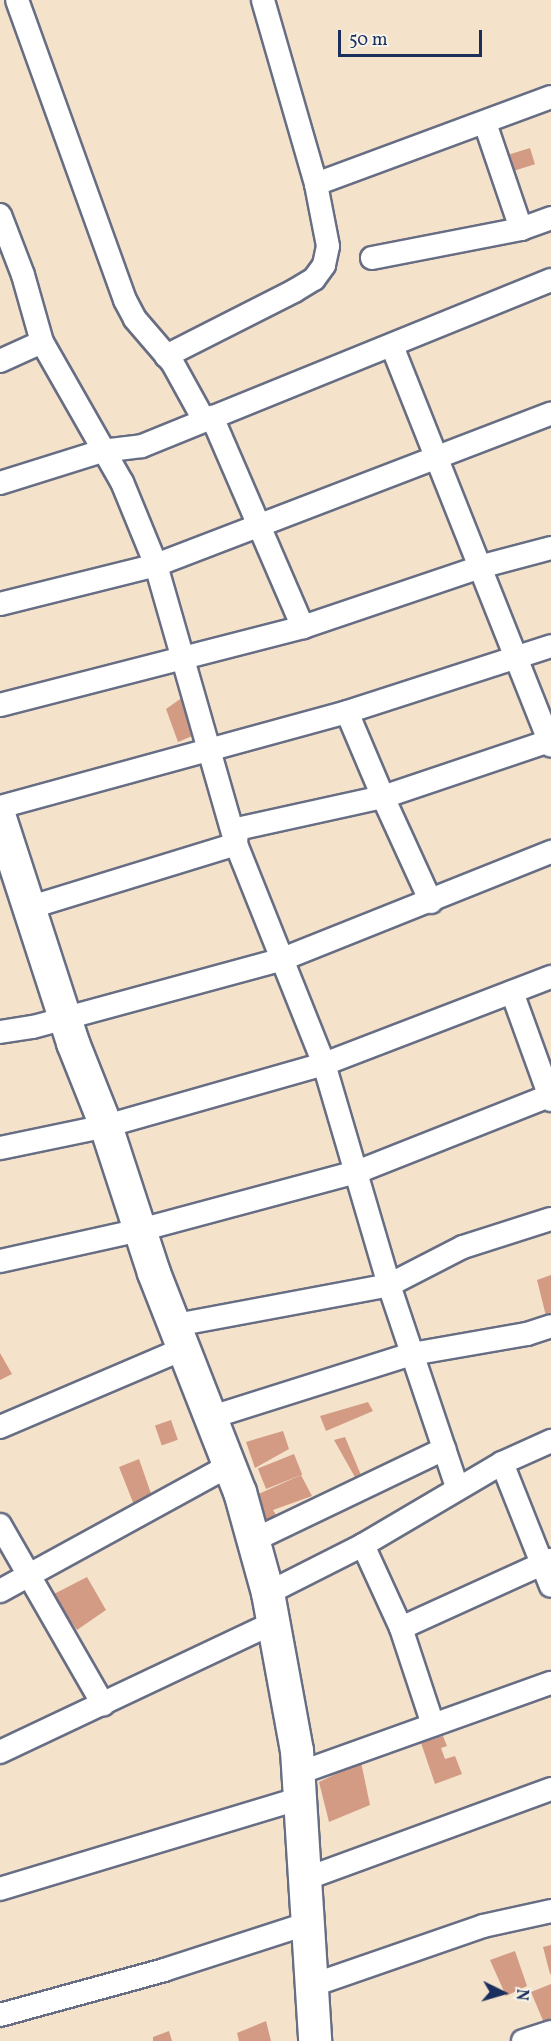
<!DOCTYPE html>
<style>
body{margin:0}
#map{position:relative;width:551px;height:2041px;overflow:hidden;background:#f5e2cb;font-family:Vollkorn,serif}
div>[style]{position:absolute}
.building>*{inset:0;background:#d49b84;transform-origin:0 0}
.roads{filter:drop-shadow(2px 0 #676e84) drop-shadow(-2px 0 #676e84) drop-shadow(0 2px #676e84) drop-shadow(0 -2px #676e84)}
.street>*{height:22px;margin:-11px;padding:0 11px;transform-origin:11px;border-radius:11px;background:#fff}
.secondary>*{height:32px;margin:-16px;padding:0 16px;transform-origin:16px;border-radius:16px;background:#fff}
span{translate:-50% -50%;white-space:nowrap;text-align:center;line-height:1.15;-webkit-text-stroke:4.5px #f7f3e8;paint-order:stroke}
.north{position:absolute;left:473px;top:1963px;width:60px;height:60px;-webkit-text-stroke:4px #f7f3e8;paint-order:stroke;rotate:95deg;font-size:16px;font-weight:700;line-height:24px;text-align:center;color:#1b2f5e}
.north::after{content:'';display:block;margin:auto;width:21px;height:27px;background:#1b2f5e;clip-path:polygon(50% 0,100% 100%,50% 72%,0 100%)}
.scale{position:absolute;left:338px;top:30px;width:144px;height:27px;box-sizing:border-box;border:3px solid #1b2f5e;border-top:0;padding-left:8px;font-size:18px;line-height:21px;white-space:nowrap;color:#1b2f5e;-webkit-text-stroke:4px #f7f3e8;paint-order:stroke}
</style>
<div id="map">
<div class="building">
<i style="left:530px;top:148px;width:17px;height:21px;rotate:73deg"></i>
<i style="clip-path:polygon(183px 697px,197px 734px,178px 742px,166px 709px)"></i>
<i style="clip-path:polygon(551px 1275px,551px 1314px,546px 1316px,537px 1280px)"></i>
<i style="clip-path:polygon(0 1353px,12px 1374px,0 1380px)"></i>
<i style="clip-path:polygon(368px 1402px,373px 1411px,326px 1431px,320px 1416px)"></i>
<i style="left:171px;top:1420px;width:21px;height:17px;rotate:71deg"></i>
<i style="clip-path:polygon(283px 1431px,289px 1449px,255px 1468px,246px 1442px)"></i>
<i style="clip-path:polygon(345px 1437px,361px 1475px,356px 1479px,334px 1440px)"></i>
<i style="left:294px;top:1454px;width:22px;height:39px;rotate:68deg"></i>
<i style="clip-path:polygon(139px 1459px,155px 1505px,138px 1515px,119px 1467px)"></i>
<i style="clip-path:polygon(301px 1475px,312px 1496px,273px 1510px,282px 1525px,267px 1531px,254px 1496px)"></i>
<i style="clip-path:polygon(87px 1577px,106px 1610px,77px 1630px,52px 1595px)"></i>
<i style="clip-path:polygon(443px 1736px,447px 1746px,441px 1748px,445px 1759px,455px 1756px,462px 1774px,435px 1784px,421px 1743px)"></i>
<i style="clip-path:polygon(361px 1762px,370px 1805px,329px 1822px,319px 1782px)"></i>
<i style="clip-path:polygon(551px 1945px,551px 1974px,550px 1974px,543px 1947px)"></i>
<i style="clip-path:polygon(515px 1951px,527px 1986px,506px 1996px,490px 1960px)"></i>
<i style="clip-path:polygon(551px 1984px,551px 2029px,547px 2030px,531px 1992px)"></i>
<i style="clip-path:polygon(266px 2021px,271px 2041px,239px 2041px,237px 2033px)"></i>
<i style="clip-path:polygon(169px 2031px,172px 2041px,153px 2041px,153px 2037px)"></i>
</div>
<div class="roads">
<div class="street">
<i style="left:17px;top:0;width:319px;rotate:70.2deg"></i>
<i style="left:125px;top:300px;width:21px;rotate:62deg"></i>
<i style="left:135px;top:319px;width:57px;rotate:49.3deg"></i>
<i style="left:172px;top:362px;width:66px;rotate:61.1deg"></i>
<i style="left:485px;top:123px;width:112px;rotate:71.2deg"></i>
<i style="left:316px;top:184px;width:251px;rotate:-20.3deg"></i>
<i style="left:0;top:215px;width:64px;rotate:69deg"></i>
<i style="left:23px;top:275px;width:70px;rotate:74.2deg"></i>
<i style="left:42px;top:342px;width:161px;rotate:60.3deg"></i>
<i style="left:122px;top:482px;width:90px;rotate:67.7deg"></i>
<i style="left:156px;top:565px;width:290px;rotate:74deg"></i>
<i style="left:236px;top:844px;width:237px;rotate:68.2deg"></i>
<i style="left:324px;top:1064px;width:230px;rotate:73.6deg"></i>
<i style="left:389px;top:1285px;width:213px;rotate:71.4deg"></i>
<i style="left:372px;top:258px;width:152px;rotate:-11deg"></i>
<i style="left:521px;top:229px;width:32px;rotate:-20deg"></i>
<i style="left:392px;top:346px;width:430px;rotate:68.3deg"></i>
<i style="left:166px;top:356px;width:144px;rotate:-26.9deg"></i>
<i style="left:294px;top:291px;width:23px;rotate:-31deg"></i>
<i style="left:314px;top:279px;width:17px;rotate:-54deg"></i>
<i style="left:324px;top:265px;width:19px;rotate:-78deg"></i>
<i style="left:328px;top:246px;width:63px;rotate:-101deg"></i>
<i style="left:316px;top:184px;width:191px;rotate:-106.1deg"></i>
<i style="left:0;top:361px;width:46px;rotate:-24.3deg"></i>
<i style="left:212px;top:417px;width:229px;rotate:66.6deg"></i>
<i style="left:0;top:483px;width:107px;rotate:-17.4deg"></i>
<i style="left:102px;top:451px;width:40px;rotate:-7.1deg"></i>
<i style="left:142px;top:446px;width:441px;rotate:-22.1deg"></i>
<i style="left:0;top:604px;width:161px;rotate:-14deg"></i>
<i style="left:156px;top:565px;width:423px;rotate:-21deg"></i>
<i style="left:0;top:705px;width:313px;rotate:-14.4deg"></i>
<i style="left:303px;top:627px;width:190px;rotate:-18.7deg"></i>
<i style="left:483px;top:566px;width:70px;rotate:-14.8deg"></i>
<i style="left:0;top:807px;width:360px;rotate:-15.3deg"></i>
<i style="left:347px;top:712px;width:214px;rotate:-17.9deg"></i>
<i style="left:431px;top:902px;width:115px;rotate:-114.6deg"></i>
<i style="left:383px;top:797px;width:175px;rotate:-18.6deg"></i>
<i style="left:28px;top:908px;width:218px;rotate:-17.1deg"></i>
<i style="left:236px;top:844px;width:15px;rotate:-86deg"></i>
<i style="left:237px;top:829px;width:149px;rotate:-12.4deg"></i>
<i style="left:383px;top:797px;width:92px;rotate:-113deg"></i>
<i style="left:512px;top:992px;width:115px;rotate:70.1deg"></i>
<i style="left:0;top:1032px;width:33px;rotate:-9deg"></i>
<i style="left:33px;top:1027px;width:259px;rotate:-15.2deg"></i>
<i style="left:283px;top:959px;width:289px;rotate:-21.8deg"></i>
<i style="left:0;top:1148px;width:108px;rotate:-11.7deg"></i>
<i style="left:106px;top:1126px;width:227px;rotate:-15.9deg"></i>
<i style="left:324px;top:1064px;width:243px;rotate:-21deg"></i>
<i style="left:0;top:1261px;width:143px;rotate:-12.5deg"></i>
<i style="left:140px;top:1230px;width:225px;rotate:-15deg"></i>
<i style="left:357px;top:1172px;width:209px;rotate:-21.6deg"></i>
<i style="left:176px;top:1325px;width:217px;rotate:-10.6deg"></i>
<i style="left:389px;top:1285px;width:83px;rotate:-27.2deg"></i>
<i style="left:463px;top:1247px;width:92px;rotate:-17.7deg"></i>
<i style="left:212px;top:1417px;width:210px;rotate:-17.5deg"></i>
<i style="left:412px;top:1354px;width:117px;rotate:-9.9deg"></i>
<i style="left:527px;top:1334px;width:25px;rotate:-18deg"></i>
<i style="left:0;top:1427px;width:201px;rotate:-23.1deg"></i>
<i style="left:502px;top:1463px;width:132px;rotate:68.3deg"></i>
<i style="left:0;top:1525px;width:207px;rotate:60.1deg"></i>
<i style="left:254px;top:1540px;width:211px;rotate:-25.6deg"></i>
<i style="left:363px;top:1545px;width:91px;rotate:65.4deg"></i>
<i style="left:401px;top:1628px;width:102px;rotate:71.7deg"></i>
<i style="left:0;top:1591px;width:262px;rotate:-28.7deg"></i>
<i style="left:268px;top:1593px;width:106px;rotate:-26.8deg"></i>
<i style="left:363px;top:1545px;width:161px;rotate:-30.5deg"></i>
<i style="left:502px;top:1463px;width:54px;rotate:-24.2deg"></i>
<i style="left:401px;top:1628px;width:165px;rotate:-24.4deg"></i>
<i style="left:0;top:1752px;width:304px;rotate:-25.3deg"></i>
<i style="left:299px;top:1773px;width:268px;rotate:-19.7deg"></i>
<i style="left:305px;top:1879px;width:262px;rotate:-20.1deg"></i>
<i style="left:0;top:1889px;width:314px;rotate:-16.8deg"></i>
<i style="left:310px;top:1986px;width:183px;rotate:-19.1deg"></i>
<i style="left:483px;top:1926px;width:70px;rotate:-12.4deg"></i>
<i style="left:0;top:2015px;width:170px;rotate:-15.3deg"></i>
<i style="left:164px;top:1970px;width:149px;rotate:-17.9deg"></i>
<i style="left:523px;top:2041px;width:29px;rotate:-18deg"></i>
</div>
<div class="secondary">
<i style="left:0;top:818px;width:237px;rotate:72deg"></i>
<i style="left:73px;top:1043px;width:89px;rotate:68.3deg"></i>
<i style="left:106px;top:1126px;width:155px;rotate:71.9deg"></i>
<i style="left:154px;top:1273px;width:235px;rotate:68.6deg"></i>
<i style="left:240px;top:1492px;width:105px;rotate:74.5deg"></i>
<i style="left:268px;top:1593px;width:161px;rotate:79.6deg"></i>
<i style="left:297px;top:1751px;width:291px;rotate:86.4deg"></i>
</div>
</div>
<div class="north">N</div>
<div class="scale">50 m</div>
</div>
